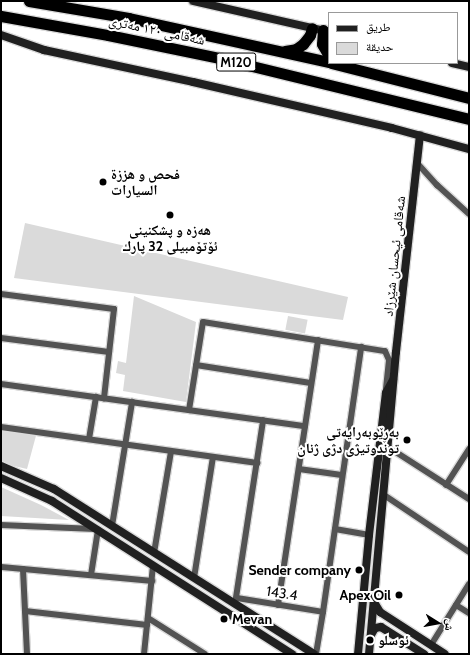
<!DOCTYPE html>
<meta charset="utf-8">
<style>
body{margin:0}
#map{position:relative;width:470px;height:655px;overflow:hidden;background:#fff;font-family:Cabin,"Noto Naskh Arabic",sans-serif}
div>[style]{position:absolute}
.green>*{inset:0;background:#dadada;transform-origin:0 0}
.roads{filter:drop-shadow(1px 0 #dbdbdb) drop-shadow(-1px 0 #dbdbdb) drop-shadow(0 1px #dbdbdb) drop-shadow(0 -1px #dbdbdb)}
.street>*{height:6px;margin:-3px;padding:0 3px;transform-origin:3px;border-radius:3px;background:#535353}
.secondary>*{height:8px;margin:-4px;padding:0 4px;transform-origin:4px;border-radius:4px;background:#202020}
.highway>*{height:11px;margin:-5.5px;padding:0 5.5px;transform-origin:5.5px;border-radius:5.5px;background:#000}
.dots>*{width:11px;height:11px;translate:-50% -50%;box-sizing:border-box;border:2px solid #fff;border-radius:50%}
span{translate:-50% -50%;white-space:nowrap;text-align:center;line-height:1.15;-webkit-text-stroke:4px #fff;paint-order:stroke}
.shield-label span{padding:1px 3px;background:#fff;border:1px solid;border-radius:3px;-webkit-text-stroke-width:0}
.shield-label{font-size:13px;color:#000;font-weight:700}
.street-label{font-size:14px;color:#000}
.poi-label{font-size:14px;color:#000;font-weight:700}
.left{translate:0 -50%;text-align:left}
.right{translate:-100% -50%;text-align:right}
.frame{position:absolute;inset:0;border:2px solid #000;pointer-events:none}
.legend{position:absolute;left:328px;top:12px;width:130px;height:52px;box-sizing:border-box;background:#fff;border:1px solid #999;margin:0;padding:5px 7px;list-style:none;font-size:12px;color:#000}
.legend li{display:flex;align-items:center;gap:8px;height:20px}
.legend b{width:20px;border:1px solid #999}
.north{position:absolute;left:418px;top:603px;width:40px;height:40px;-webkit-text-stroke:3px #fff;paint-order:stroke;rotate:101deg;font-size:11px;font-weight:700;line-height:16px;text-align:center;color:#000}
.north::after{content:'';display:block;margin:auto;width:14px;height:18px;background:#000;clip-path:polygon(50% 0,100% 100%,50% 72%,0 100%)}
</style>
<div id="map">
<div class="green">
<i style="clip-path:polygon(25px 223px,348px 297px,343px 320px,14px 278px)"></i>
<i style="clip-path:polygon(134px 296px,196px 322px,186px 402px,123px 391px,125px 375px,116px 373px,118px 361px,126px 363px)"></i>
<i style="left:288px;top:316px;width:20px;height:14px;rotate:11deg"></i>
<i style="clip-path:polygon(1px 427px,37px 432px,27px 469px,1px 463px)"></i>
<i style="clip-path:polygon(1px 487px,41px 505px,69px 520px,1px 516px)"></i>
</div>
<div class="roads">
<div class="street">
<i style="left:417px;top:163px;width:30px;rotate:48deg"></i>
<i style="left:437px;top:185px;width:43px;rotate:42.2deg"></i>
<i style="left:1px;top:294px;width:114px;rotate:7.6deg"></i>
<i style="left:114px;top:309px;width:90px;rotate:96.4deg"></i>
<i style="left:1px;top:338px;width:109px;rotate:7.4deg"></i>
<i style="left:196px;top:365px;width:116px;rotate:8.9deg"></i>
<i style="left:1px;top:384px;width:307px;rotate:7.9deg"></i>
<i style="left:189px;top:410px;width:89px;rotate:-81deg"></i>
<i style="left:203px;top:322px;width:184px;rotate:9.1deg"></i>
<i style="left:385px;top:351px;width:10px;rotate:66deg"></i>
<i style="left:389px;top:360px;width:31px;rotate:96deg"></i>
<i style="left:1px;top:427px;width:259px;rotate:8deg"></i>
<i style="left:89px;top:439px;width:43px;rotate:-80.5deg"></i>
<i style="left:388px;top:447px;width:96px;rotate:32.7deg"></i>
<i style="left:299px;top:469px;width:43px;rotate:7.9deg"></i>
<i style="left:446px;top:485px;width:43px;rotate:-57.4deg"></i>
<i style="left:384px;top:495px;width:102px;rotate:33.8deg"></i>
<i style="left:1px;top:525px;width:94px;rotate:2.4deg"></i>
<i style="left:112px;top:526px;width:126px;rotate:-80.8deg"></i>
<i style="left:335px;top:529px;width:35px;rotate:10deg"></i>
<i style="left:154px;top:553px;width:103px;rotate:-80.5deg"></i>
<i style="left:1px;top:567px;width:152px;rotate:5.3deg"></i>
<i style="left:23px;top:569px;width:85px;rotate:87.3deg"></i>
<i style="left:91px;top:575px;width:46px;rotate:-81.2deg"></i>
<i style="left:194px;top:578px;width:122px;rotate:-81.1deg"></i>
<i style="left:237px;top:598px;width:87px;rotate:9.2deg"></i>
<i style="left:235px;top:604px;width:186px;rotate:-81.3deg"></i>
<i style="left:278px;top:605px;width:268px;rotate:-81.4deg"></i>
<i style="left:456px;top:605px;width:15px;rotate:32deg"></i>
<i style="left:25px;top:611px;width:123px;rotate:6.5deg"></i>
<i style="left:148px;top:618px;width:67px;rotate:32.3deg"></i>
<i style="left:431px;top:645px;width:72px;rotate:-58.1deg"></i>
<i style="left:144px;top:654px;width:89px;rotate:-84.2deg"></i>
<i style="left:316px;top:654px;width:43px;rotate:-80.5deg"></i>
<i style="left:323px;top:612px;width:268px;rotate:-81.8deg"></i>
</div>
<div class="secondary">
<i style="left:193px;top:1px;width:139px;rotate:12.8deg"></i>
<i style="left:1px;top:35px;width:46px;rotate:19.2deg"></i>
<i style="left:44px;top:50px;width:152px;rotate:12.1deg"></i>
<i style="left:193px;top:82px;width:204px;rotate:13deg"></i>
<i style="left:392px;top:128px;width:80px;rotate:15.3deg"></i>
<i style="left:452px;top:63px;width:17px;rotate:13deg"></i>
<i style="left:1px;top:466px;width:58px;rotate:23.5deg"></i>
<i style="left:54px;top:489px;width:308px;rotate:32.4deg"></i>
<i style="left:1px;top:478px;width:56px;rotate:24.3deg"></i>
<i style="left:52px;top:501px;width:285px;rotate:32.5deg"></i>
<i style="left:374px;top:602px;width:12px;rotate:59deg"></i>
<i style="left:380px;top:612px;width:77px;rotate:32.9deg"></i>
<i style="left:371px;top:635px;width:8px;rotate:-60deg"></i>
<i style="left:375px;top:628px;width:6px;rotate:-9deg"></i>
<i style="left:381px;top:627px;width:51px;rotate:32.1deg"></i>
<i style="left:358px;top:654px;width:120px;rotate:-84.7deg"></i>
<i style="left:369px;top:535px;width:143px;rotate:-83.2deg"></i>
<i style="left:386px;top:393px;width:15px;rotate:-62deg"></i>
<i style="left:369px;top:654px;width:303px;rotate:-84.9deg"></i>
<i style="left:396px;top:352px;width:218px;rotate:-83.7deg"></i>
</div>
<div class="highway">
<i style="left:29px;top:1px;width:101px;rotate:9.6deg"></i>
<i style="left:129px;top:18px;width:205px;rotate:12.4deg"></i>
<i style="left:1px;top:16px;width:109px;rotate:10.1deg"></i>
<i style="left:108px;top:35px;width:113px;rotate:11.7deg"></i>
<i style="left:219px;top:58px;width:257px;rotate:13.7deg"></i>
<i style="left:323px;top:30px;width:14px;rotate:94deg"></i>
<i style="left:322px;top:44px;width:14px;rotate:60deg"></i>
<i style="left:285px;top:51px;width:11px;rotate:-10deg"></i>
<i style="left:296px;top:49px;width:9px;rotate:-36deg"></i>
<i style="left:303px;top:44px;width:11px;rotate:-52deg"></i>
<i style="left:310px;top:35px;width:7px;rotate:-74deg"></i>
<i style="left:331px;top:63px;width:142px;rotate:14.2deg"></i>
</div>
</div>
<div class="dots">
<i style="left:103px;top:182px;background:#000"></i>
<i style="left:170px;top:215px;background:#000"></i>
<i style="left:407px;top:440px;background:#000"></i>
<i style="left:359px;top:570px;background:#000"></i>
<i style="left:399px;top:595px;background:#000"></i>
<i style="left:224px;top:619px;background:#000"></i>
<i style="left:370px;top:640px;background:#000"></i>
</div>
<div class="shield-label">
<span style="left:236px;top:62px">M120</span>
</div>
<div class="street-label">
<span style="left:157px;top:30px;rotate:12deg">شەقامی ١٢٠ مەتری</span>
<span style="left:394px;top:256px;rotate:-84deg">شەقامی ئیحسان شێرزاد</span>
<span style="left:282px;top:593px;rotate:9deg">143.4</span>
</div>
<div class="poi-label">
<span class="left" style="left:111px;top:182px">فحص و هززة<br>السيارات</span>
<span style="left:170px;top:238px">هه‌زه‌ و پشكنینی<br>ئۆتۆمبیلی 32 پارك</span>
<span class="right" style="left:399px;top:440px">بەڕێوبەرایەتی<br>توندوتیژی دژی ژنان</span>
<span class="right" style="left:351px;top:570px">Sender company</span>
<span class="right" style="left:391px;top:595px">Apex Oil</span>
<span class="left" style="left:232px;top:619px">Mevan</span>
<span class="left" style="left:378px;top:640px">ئوسلو</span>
</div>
<div class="frame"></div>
<ul class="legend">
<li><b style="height:5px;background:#202020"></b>طريق</li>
<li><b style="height:11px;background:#dadada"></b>حديقة</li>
</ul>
<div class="north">ش</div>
</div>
